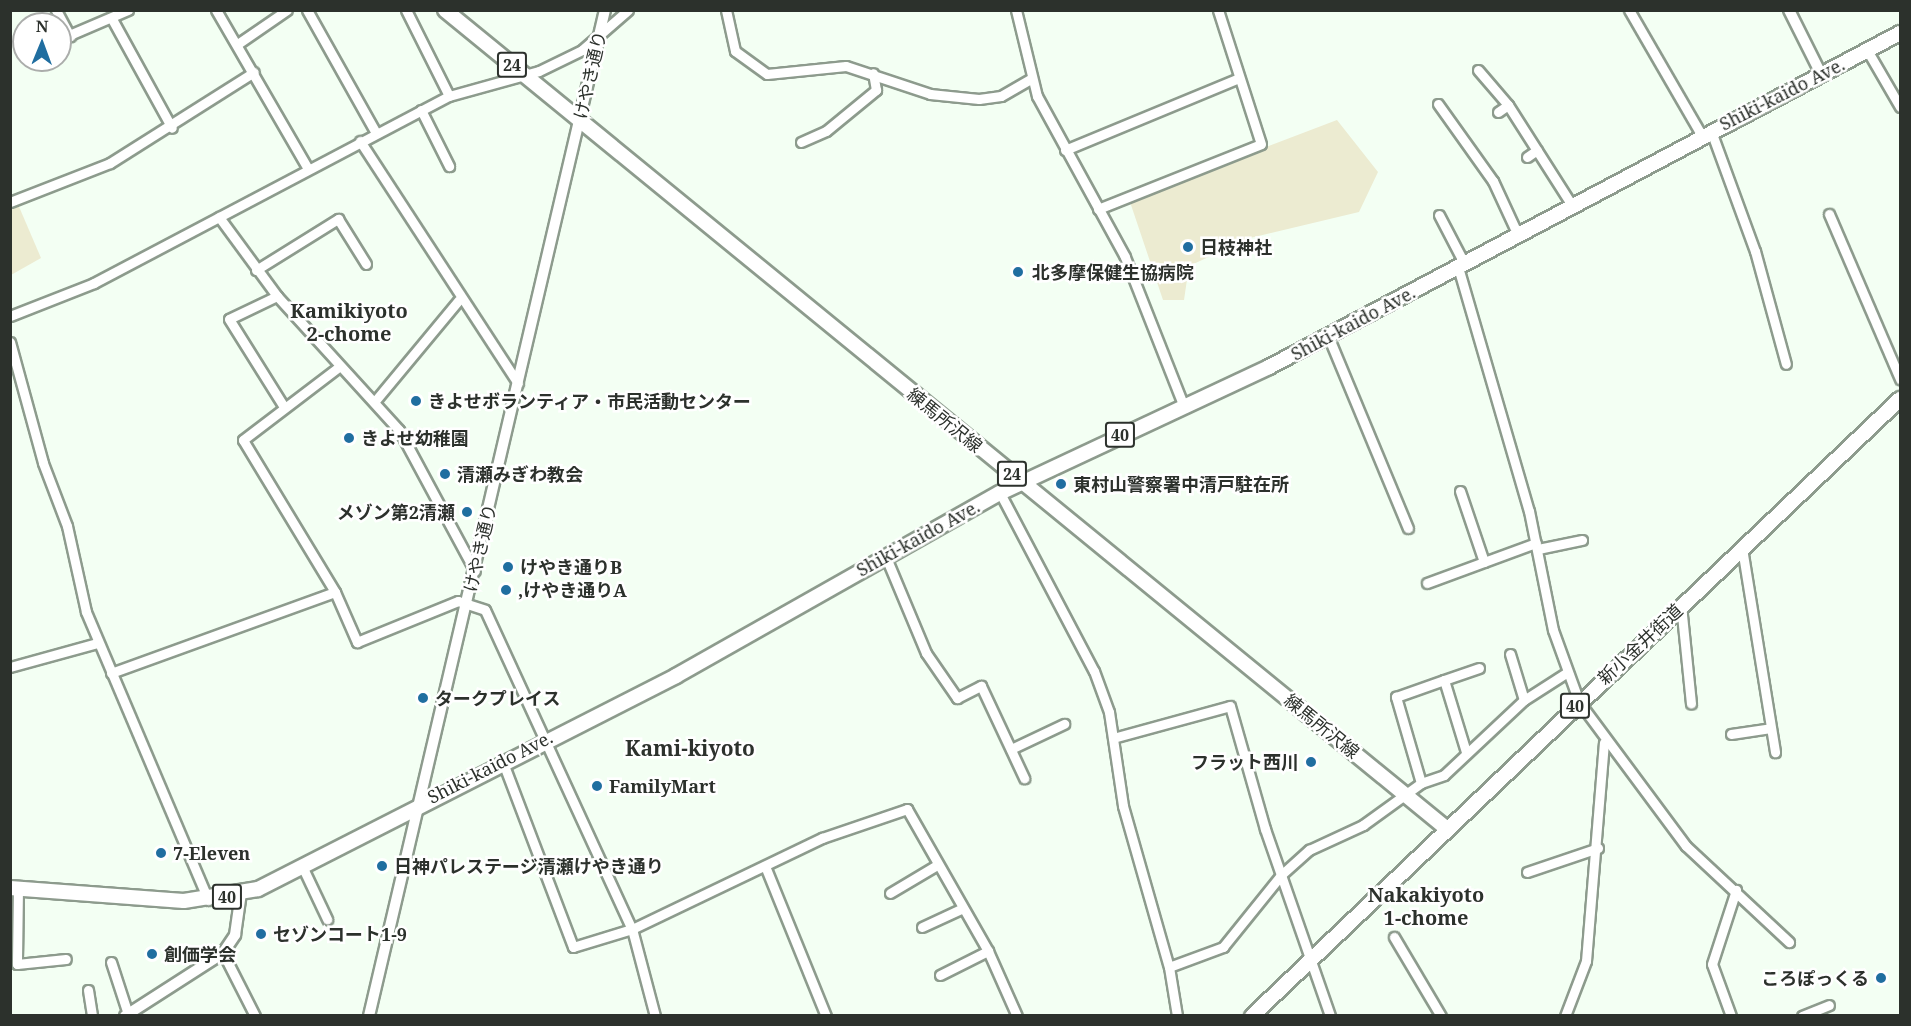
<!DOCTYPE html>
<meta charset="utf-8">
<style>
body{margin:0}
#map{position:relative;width:1911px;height:1026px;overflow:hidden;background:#f3fff3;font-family:"Noto Serif","Noto Sans JP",serif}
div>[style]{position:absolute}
.green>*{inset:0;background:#ecebd1}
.roads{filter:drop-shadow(2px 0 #8d9b8d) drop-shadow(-2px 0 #8d9b8d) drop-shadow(0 2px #8d9b8d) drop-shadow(0 -2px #8d9b8d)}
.minor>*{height:9px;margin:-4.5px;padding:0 4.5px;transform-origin:4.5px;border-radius:4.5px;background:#fff}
.tertiary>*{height:10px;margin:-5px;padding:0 5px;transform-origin:5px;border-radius:5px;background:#fff}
.primary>*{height:14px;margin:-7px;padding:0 7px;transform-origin:7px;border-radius:7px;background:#fff}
.dots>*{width:16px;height:16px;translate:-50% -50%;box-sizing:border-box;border:3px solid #fff;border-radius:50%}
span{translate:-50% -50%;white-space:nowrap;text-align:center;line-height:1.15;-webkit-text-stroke:5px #fff;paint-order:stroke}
.shield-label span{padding:2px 4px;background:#fff;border:2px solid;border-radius:4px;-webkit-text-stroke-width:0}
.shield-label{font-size:16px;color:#2c312c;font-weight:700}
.street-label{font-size:18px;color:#2c312c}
.poi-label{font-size:18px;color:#2c312c;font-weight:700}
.left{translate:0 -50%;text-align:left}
.right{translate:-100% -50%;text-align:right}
.neighbourhood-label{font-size:20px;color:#2c312c;font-weight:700}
.quarter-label{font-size:21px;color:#2c312c;font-weight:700}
.frame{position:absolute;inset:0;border:12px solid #2c312c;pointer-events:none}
.north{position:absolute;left:12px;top:12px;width:60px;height:60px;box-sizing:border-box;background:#fff;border:2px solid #abadab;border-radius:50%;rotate:1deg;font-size:16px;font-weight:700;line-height:24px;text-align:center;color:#2c312c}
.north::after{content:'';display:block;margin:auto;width:21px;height:27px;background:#206ea0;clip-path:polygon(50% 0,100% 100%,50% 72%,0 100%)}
</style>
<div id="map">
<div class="green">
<i style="clip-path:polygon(1337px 120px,1378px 172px,1359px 212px,1250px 238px,1189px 266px,1184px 300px,1163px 300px,1129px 199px)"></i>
<i style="clip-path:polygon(17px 202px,41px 258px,11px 275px,11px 203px)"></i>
</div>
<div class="roads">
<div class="minor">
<i style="left:56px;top:10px;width:30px;rotate:62deg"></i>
<i style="left:216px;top:10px;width:184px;rotate:59.9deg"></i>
<i style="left:307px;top:10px;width:141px;rotate:60.7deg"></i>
<i style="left:406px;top:10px;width:96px;rotate:63.4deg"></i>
<i style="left:726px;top:10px;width:42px;rotate:77.6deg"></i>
<i style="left:735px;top:51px;width:39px;rotate:36deg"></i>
<i style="left:767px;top:74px;width:79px;rotate:-5.8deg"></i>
<i style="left:846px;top:66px;width:89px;rotate:18.4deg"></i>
<i style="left:930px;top:94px;width:49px;rotate:5.8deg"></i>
<i style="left:979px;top:99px;width:22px;rotate:-8deg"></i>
<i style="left:1001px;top:96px;width:34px;rotate:-30deg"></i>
<i style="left:1016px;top:10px;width:89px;rotate:76.3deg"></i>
<i style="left:1037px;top:96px;width:183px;rotate:61.3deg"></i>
<i style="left:1125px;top:257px;width:161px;rotate:68.5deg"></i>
<i style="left:1629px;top:10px;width:146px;rotate:59.9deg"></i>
<i style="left:112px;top:19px;width:124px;rotate:61.2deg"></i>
<i style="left:60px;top:39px;width:74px;rotate:-23.1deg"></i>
<i style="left:239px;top:43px;width:58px;rotate:-34.5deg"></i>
<i style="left:1867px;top:50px;width:66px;rotate:59.9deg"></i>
<i style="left:1478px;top:70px;width:46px;rotate:49.4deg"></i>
<i style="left:1508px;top:105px;width:117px;rotate:57.5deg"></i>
<i style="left:1438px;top:104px;width:95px;rotate:54.5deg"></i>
<i style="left:1493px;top:181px;width:57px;rotate:65.2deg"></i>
<i style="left:421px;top:110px;width:63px;rotate:63.4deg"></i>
<i style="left:1498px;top:112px;width:12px;rotate:-35deg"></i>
<i style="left:1711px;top:131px;width:128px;rotate:69.9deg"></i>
<i style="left:1755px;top:251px;width:117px;rotate:74.7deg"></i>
<i style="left:360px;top:141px;width:289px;rotate:56.9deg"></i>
<i style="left:801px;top:142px;width:27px;rotate:-24deg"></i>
<i style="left:826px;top:131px;width:65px;rotate:-39.4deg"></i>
<i style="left:876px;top:90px;width:17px;rotate:-100deg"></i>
<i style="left:1065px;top:150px;width:188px;rotate:-22.5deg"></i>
<i style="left:1527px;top:157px;width:12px;rotate:-35deg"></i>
<i style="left:10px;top:202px;width:107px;rotate:-21.3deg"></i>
<i style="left:110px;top:163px;width:170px;rotate:-32.3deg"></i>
<i style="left:1098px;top:209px;width:175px;rotate:-21.7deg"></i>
<i style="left:1261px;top:144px;width:141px;rotate:-107.8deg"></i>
<i style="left:1829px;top:214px;width:180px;rotate:66.7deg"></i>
<i style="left:1439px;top:215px;width:54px;rotate:62.5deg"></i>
<i style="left:219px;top:217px;width:98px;rotate:53.7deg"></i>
<i style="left:277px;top:296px;width:181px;rotate:47.7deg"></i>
<i style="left:399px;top:430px;width:160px;rotate:61.7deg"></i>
<i style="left:1458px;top:267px;width:254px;rotate:73.8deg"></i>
<i style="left:1529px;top:511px;width:121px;rotate:78.6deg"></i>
<i style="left:1553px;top:630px;width:77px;rotate:70.1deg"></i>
<i style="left:1579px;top:702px;width:179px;rotate:53.4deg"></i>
<i style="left:1686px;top:846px;width:141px;rotate:43deg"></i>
<i style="left:256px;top:270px;width:97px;rotate:-31.9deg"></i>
<i style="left:338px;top:219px;width:53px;rotate:58.1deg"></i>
<i style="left:277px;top:296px;width:53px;rotate:154.4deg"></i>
<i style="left:229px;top:319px;width:104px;rotate:58deg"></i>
<i style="left:10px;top:316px;width:90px;rotate:-21.4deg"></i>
<i style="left:94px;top:283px;width:401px;rotate:-27.8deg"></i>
<i style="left:449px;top:96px;width:93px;rotate:-15.5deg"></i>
<i style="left:539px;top:71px;width:48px;rotate:-26deg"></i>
<i style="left:582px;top:50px;width:61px;rotate:-41deg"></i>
<i style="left:1328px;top:336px;width:208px;rotate:67.4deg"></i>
<i style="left:10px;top:342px;width:125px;rotate:74.7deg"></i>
<i style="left:43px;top:463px;width:67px;rotate:69.1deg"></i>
<i style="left:67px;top:526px;width:88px;rotate:77.5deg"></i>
<i style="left:86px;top:612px;width:313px;rotate:67deg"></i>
<i style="left:340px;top:366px;width:122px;rotate:142.7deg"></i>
<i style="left:243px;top:440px;width:178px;rotate:58.8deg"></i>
<i style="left:335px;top:592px;width:55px;rotate:66.3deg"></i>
<i style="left:357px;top:642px;width:109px;rotate:-22.1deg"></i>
<i style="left:458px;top:601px;width:28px;rotate:18deg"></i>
<i style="left:485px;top:610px;width:351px;rotate:65.3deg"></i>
<i style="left:632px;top:929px;width:90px;rotate:75.2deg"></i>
<i style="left:375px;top:401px;width:131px;rotate:-50.3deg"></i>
<i style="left:1460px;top:491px;width:75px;rotate:71.3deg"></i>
<i style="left:1000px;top:493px;width:201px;rotate:62.2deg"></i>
<i style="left:1094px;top:671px;width:44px;rotate:69.9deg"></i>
<i style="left:1109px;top:712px;width:95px;rotate:81.5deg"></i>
<i style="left:1123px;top:806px;width:167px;rotate:74.1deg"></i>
<i style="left:1169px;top:967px;width:50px;rotate:80.7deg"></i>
<i style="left:1742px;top:548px;width:207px;rotate:80.8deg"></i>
<i style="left:1538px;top:549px;width:45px;rotate:-11.6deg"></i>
<i style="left:885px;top:555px;width:106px;rotate:67.3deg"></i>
<i style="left:926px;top:653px;width:55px;rotate:55.4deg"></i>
<i style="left:957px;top:698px;width:27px;rotate:-27deg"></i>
<i style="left:981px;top:686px;width:102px;rotate:64.9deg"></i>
<i style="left:1427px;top:583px;width:116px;rotate:-20.2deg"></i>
<i style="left:1681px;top:605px;width:99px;rotate:84.2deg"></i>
<i style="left:1510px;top:654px;width:48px;rotate:73.1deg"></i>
<i style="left:10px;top:667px;width:90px;rotate:-15.4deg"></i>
<i style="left:111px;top:673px;width:238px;rotate:-19.9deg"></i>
<i style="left:1444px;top:680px;width:37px;rotate:-19deg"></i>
<i style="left:1731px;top:734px;width:40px;rotate:-8.5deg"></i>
<i style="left:1113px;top:738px;width:121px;rotate:-15.3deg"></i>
<i style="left:1230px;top:706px;width:128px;rotate:74.1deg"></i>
<i style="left:1265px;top:829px;width:198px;rotate:70.8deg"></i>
<i style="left:1011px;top:749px;width:59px;rotate:-25.3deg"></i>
<i style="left:502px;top:760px;width:200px;rotate:69.2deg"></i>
<i style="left:573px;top:947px;width:62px;rotate:-17deg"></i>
<i style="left:632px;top:929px;width:211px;rotate:-25.6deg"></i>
<i style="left:822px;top:838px;width:90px;rotate:-18.8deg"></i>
<i style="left:907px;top:809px;width:163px;rotate:60.3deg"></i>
<i style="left:988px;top:951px;width:71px;rotate:66deg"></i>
<i style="left:1421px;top:783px;width:90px;rotate:-106.2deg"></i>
<i style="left:1396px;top:697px;width:51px;rotate:-19.5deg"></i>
<i style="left:1444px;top:680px;width:75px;rotate:73deg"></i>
<i style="left:302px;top:866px;width:59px;rotate:64.7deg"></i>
<i style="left:765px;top:866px;width:162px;rotate:67.9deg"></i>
<i style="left:1527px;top:872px;width:75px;rotate:-18.7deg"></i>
<i style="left:18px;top:888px;width:76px;rotate:90.8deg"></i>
<i style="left:17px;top:964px;width:49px;rotate:-5.8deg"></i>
<i style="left:890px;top:893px;width:55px;rotate:-30.8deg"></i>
<i style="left:922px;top:927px;width:45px;rotate:-24.9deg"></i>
<i style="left:1394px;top:937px;width:92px;rotate:59.3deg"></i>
<i style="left:223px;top:953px;width:71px;rotate:63.1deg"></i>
<i style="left:111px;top:962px;width:55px;rotate:71.9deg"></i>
<i style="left:1169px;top:967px;width:58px;rotate:-20.3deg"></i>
<i style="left:1223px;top:947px;width:92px;rotate:-51.1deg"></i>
<i style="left:1281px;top:875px;width:38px;rotate:-42deg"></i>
<i style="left:1309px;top:850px;width:60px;rotate:-24.8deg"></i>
<i style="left:1363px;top:825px;width:72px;rotate:-35.9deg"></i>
<i style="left:1421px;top:783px;width:24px;rotate:-19deg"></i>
<i style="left:1444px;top:775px;width:110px;rotate:-43.2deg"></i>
<i style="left:1524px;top:700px;width:50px;rotate:-32.7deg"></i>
<i style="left:940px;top:975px;width:54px;rotate:-26.6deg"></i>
<i style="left:88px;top:990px;width:26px;rotate:81deg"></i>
<i style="left:1565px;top:1016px;width:59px;rotate:-69.1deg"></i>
<i style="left:1586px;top:961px;width:219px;rotate:-85.3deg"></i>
<i style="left:1731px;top:1016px;width:55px;rotate:-110.1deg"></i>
<i style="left:1712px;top:964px;width:78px;rotate:-72deg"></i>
<i style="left:1802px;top:1016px;width:29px;rotate:-22deg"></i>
</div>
<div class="tertiary">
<i style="left:1789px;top:10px;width:72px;rotate:63.4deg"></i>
<i style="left:125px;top:1016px;width:117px;rotate:-32.7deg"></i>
<i style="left:223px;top:953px;width:22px;rotate:-56deg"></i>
<i style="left:235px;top:935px;width:42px;rotate:-81.9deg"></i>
<i style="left:369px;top:1016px;width:1033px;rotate:-76.8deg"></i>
</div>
<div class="primary">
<i style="left:445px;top:10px;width:1293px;rotate:39.26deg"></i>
<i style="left:10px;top:888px;width:174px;rotate:4.3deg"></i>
<i style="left:184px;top:901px;width:75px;rotate:-9.2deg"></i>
<i style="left:258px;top:889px;width:469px;rotate:-27deg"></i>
<i style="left:676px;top:676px;width:372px;rotate:-29.5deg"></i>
<i style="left:1000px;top:493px;width:297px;rotate:-25.1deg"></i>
<i style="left:1269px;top:367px;width:714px;rotate:-27.89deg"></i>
<i style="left:1252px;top:1016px;width:895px;rotate:-43.6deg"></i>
</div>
</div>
<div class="dots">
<i style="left:1188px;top:247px;background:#206ea0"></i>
<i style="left:1018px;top:272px;background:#206ea0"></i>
<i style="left:416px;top:401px;background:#206ea0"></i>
<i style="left:349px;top:438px;background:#206ea0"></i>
<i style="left:445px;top:474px;background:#206ea0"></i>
<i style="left:1061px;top:484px;background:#206ea0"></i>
<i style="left:467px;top:512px;background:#206ea0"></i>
<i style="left:508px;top:567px;background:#206ea0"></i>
<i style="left:506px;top:590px;background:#206ea0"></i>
<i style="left:423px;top:698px;background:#206ea0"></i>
<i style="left:1311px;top:762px;background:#206ea0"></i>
<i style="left:597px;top:786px;background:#206ea0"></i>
<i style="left:161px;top:853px;background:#206ea0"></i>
<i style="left:382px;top:866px;background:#206ea0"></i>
<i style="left:261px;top:934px;background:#206ea0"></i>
<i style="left:152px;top:954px;background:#206ea0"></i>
<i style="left:1881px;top:978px;background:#206ea0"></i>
</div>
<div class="shield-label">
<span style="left:512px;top:65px">24</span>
<span style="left:1120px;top:435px">40</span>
<span style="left:1012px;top:474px">24</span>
<span style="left:1575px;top:706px">40</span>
<span style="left:227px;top:897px">40</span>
</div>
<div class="street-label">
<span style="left:590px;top:75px;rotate:-77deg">けやき通り</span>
<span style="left:1782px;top:94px;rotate:-27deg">Shiki-kaido Ave.</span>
<span style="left:1353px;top:323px;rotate:-28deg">Shiki-kaido Ave.</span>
<span style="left:945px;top:420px;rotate:39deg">練馬所沢線</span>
<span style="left:918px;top:538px;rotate:-29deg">Shiki-kaido Ave.</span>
<span style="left:480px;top:548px;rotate:-77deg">けやき通り</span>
<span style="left:1640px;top:644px;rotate:-43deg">新小金井街道</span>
<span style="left:1322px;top:726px;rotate:39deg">練馬所沢線</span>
<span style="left:490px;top:767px;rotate:-27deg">Shiki-kaido Ave.</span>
</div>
<div class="poi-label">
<span class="left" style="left:1200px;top:247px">日枝神社</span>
<span class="left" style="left:1032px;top:272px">北多摩保健生協病院</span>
<span class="left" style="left:428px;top:401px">きよせボランティア・市民活動センター</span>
<span class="left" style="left:361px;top:438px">きよせ幼稚園</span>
<span class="left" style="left:457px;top:474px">清瀬みぎわ教会</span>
<span class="left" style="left:1073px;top:484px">東村山警察署中清戸駐在所</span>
<span class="right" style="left:455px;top:512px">メゾン第2清瀬</span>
<span class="left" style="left:520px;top:567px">けやき通りB</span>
<span class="left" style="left:518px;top:590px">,けやき通りA</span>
<span class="left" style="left:435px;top:698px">タークプレイス</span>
<span class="right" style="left:1299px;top:762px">フラット西川</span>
<span class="left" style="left:609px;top:786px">FamilyMart</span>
<span class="left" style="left:173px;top:853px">7-Eleven</span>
<span class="left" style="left:394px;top:866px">日神パレステージ清瀬けやき通り</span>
<span class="left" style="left:273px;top:934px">セゾンコート1-9</span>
<span class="left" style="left:164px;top:954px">創価学会</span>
<span class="right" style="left:1869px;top:978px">ころぽっくる</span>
</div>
<div class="neighbourhood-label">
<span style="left:349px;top:322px">Kamikiyoto<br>2-chome</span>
<span style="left:1426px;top:906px">Nakakiyoto<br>1-chome</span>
</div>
<div class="quarter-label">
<span style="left:690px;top:748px">Kami-kiyoto</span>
</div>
<div class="frame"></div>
<div class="north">N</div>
</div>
